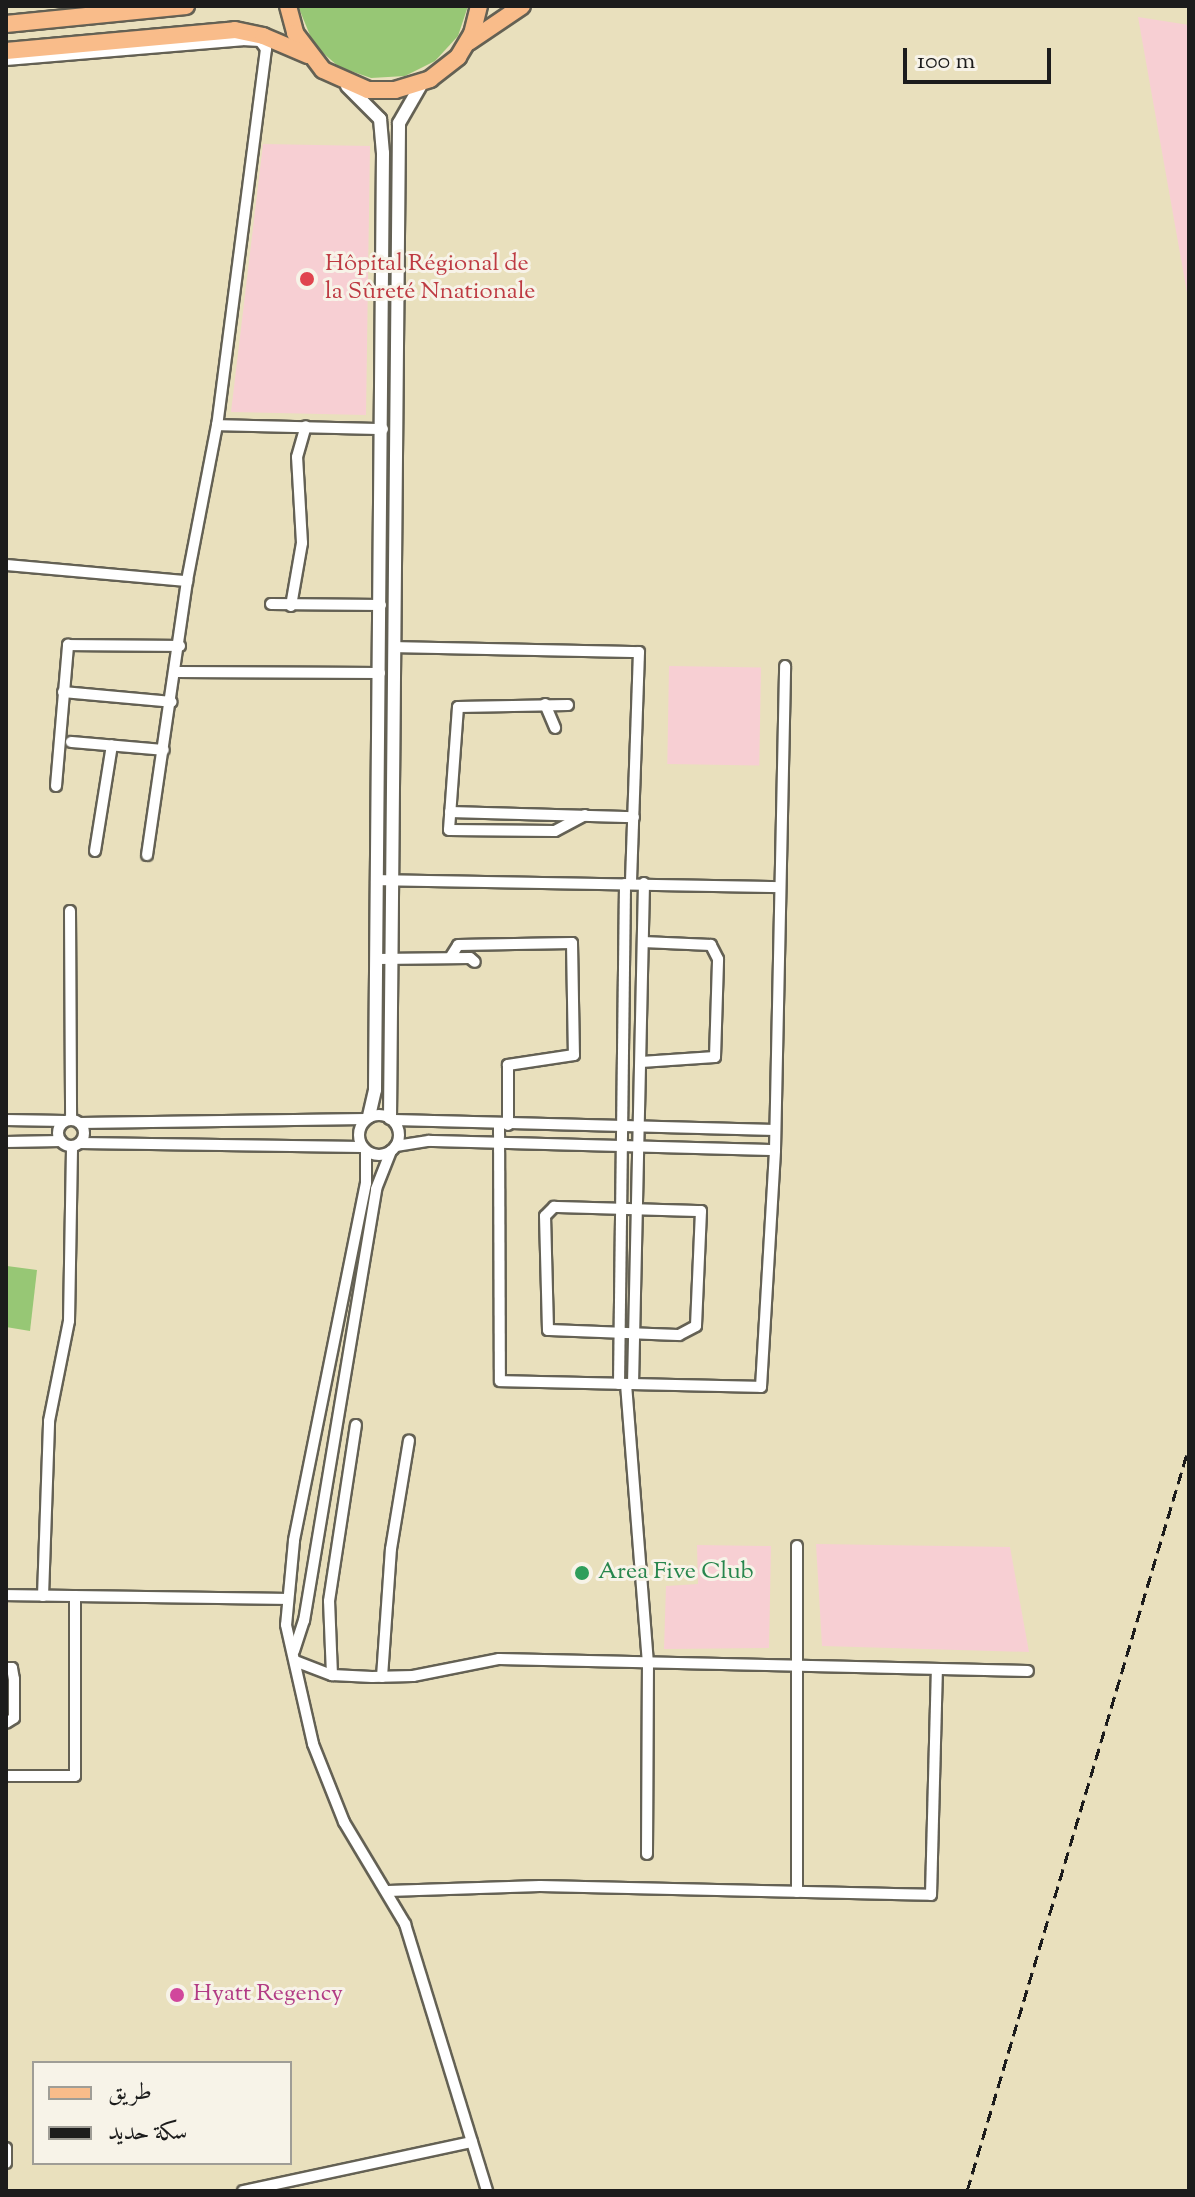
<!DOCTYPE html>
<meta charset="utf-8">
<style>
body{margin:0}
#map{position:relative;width:1195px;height:2197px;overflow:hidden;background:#e9e0bd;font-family:"Sorts Mill Goudy",Amiri,serif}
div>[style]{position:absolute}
.built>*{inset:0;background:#f7cfd3;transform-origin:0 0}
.green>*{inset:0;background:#97c775}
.roads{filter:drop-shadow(2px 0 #646154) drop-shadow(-2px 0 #646154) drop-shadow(0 2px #646154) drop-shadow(0 -2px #646154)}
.minor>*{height:10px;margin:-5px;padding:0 5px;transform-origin:5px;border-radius:5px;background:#fff}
.minor>.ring{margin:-5px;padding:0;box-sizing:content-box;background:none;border:10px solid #fff;border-radius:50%}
.tertiary>*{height:12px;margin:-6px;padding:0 6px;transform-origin:6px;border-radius:6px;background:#fff}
.primary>*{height:16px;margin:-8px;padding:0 8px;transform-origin:8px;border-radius:8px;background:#f9bc8a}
.rail>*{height:3px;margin-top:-1.5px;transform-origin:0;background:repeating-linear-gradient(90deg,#1c1c1c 0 12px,transparent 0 18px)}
.dots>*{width:22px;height:22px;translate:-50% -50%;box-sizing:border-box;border:4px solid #f7f3e8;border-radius:50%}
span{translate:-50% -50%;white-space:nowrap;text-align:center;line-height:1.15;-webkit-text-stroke:6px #f7f3e8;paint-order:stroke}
.health-label{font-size:24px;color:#be3a42}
.left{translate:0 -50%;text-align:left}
.leisure-label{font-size:24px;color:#27864d}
.hotel-label{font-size:24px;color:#b23c85}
.frame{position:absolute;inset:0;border:8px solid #1c1c1c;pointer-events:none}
.legend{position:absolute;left:32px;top:2061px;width:260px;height:104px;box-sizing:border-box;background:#f7f3e8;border:2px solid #9f9d96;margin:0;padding:10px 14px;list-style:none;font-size:24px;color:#1c1c1c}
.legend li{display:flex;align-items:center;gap:16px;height:40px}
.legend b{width:40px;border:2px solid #9f9d96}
.scale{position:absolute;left:903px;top:48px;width:148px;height:36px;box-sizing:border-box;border:4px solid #1c1c1c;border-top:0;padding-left:10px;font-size:24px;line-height:28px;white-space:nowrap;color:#1c1c1c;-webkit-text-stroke:6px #f7f3e8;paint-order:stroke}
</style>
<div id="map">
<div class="built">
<i style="clip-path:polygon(1138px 17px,1189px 25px,1189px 304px)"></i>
<i style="clip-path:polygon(263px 144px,370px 146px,366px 415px,231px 412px)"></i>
<i style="left:669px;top:666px;width:92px;height:98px;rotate:1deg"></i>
<i style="clip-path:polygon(816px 1544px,1010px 1547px,1029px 1652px,822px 1646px)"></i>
<i style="clip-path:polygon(697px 1545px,771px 1546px,769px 1648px,664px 1649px,666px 1586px,698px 1584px)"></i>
</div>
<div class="green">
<i style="clip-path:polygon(298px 6px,468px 6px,458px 36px,435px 61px,405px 76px,371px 78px,339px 67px,314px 45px)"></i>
<i style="clip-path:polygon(7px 1266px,37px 1270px,30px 1331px,6px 1327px)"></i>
</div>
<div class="roads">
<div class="minor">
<i style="left:6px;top:60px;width:237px;rotate:-4.8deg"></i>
<i style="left:242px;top:40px;width:18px;rotate:3deg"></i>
<i style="left:260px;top:41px;width:10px;rotate:53deg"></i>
<i style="left:266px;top:49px;width:379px;rotate:97.4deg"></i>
<i style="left:217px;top:425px;width:159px;rotate:100.9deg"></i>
<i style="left:187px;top:581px;width:277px;rotate:98.3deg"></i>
<i style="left:217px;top:425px;width:166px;rotate:1.4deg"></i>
<i style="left:6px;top:565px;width:182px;rotate:5.1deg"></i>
<i style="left:271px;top:604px;width:110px;rotate:0.5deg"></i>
<i style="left:291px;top:606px;width:64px;rotate:-80.1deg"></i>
<i style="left:302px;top:543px;width:86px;rotate:-93.3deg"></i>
<i style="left:297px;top:457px;width:32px;rotate:-74deg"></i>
<i style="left:395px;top:647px;width:244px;rotate:1.2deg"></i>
<i style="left:639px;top:652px;width:231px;rotate:92deg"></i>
<i style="left:177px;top:672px;width:203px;rotate:0.3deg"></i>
<i style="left:63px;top:692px;width:109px;rotate:5.2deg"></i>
<i style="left:545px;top:704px;width:26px;rotate:67deg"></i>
<i style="left:568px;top:705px;width:110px;rotate:179deg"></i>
<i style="left:458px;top:707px;width:123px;rotate:94.2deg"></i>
<i style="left:449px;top:830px;width:106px;rotate:0.5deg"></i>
<i style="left:555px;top:831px;width:34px;rotate:-28deg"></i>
<i style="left:71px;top:742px;width:93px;rotate:4.9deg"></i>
<i style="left:56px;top:786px;width:142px;rotate:-85.1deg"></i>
<i style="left:68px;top:645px;width:112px;rotate:0.5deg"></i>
<i style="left:450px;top:812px;width:184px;rotate:1.6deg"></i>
<i style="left:95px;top:851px;width:107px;rotate:-80.9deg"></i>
<i style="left:376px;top:880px;width:404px;rotate:1deg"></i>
<i style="left:70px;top:911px;width:209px;rotate:89.7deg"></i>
<i style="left:450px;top:958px;width:15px;rotate:-58deg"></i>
<i style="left:458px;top:945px;width:114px;rotate:-1deg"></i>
<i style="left:572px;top:943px;width:112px;rotate:89deg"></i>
<i style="left:574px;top:1055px;width:67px;rotate:171.4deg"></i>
<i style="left:508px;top:1065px;width:60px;rotate:90deg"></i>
<i style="left:377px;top:959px;width:93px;rotate:-0.6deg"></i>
<i style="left:470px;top:958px;width:6px;rotate:39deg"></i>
<i style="left:641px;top:1062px;width:74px;rotate:-3.9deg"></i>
<i style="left:715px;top:1057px;width:98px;rotate:-88.2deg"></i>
<i style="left:718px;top:959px;width:16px;rotate:-117deg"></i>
<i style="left:711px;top:945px;width:68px;rotate:-177.5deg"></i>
<i class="ring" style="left:359px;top:1115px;width:30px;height:30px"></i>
<i class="ring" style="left:58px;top:1120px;width:16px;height:16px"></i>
<i style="left:6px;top:1120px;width:59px;rotate:1deg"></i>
<i style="left:394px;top:1120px;width:381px;rotate:1.5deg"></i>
<i style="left:80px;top:1123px;width:286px;rotate:-0.8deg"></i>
<i style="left:499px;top:1125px;width:256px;rotate:89.8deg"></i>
<i style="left:500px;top:1381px;width:261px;rotate:1.3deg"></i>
<i style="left:761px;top:1387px;width:237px;rotate:-86.6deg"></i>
<i style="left:775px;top:1150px;width:484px;rotate:-88.8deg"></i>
<i style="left:6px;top:1142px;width:55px;rotate:-1deg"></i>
<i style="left:80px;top:1143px;width:282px;rotate:0.8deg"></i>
<i style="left:396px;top:1146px;width:33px;rotate:-9deg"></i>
<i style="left:429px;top:1141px;width:346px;rotate:1.5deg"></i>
<i style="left:366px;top:1151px;width:32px;rotate:90deg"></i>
<i style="left:366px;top:1183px;width:365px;rotate:101.4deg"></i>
<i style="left:294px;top:1541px;width:84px;rotate:95.4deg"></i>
<i style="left:286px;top:1625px;width:122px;rotate:77.2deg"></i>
<i style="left:313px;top:1744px;width:84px;rotate:68.3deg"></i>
<i style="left:344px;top:1822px;width:119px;rotate:59.1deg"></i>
<i style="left:405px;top:1924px;width:279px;rotate:72.9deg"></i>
<i style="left:554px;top:1207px;width:147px;rotate:1.6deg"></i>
<i style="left:701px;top:1211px;width:115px;rotate:92.5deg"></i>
<i style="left:696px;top:1326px;width:19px;rotate:152deg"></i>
<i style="left:679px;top:1335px;width:131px;rotate:-177.8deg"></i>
<i style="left:548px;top:1330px;width:114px;rotate:-91.5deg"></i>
<i style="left:545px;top:1216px;width:13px;rotate:-45deg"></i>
<i style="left:619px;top:1384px;width:500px;rotate:-89.31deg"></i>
<i style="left:626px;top:1384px;width:278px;rotate:85.5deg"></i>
<i style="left:648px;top:1661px;width:193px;rotate:90.3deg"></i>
<i style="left:633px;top:1384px;width:501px;rotate:-88.74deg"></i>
<i style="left:6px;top:1595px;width:280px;rotate:0.8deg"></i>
<i style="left:43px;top:1596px;width:175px;rotate:-88deg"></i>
<i style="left:49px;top:1421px;width:102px;rotate:-78.7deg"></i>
<i style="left:69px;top:1321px;width:175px;rotate:-89deg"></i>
<i style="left:294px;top:1651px;width:32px;rotate:-72deg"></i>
<i style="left:304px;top:1621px;width:438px;rotate:-80.5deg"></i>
<i style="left:376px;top:1189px;width:41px;rotate:-68.5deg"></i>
<i style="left:295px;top:1661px;width:40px;rotate:21deg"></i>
<i style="left:332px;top:1675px;width:40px;rotate:2.9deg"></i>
<i style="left:372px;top:1677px;width:41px;rotate:-1.4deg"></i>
<i style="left:413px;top:1676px;width:88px;rotate:-11.2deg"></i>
<i style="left:499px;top:1659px;width:529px;rotate:1.3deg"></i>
<i style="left:6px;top:1668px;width:6px"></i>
<i style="left:12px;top:1668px;width:11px;rotate:80deg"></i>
<i style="left:14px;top:1679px;width:39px;rotate:90deg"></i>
<i style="left:14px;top:1718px;width:9px;rotate:148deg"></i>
<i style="left:332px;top:1675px;width:74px;rotate:-92.3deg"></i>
<i style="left:329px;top:1601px;width:178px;rotate:-81.3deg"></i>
<i style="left:382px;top:1677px;width:128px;rotate:-86deg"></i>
<i style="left:391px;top:1549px;width:110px;rotate:-80.6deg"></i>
<i style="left:6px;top:1776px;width:69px"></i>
<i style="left:75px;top:1776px;width:180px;rotate:-90deg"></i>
<i style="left:388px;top:1891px;width:152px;rotate:-1.9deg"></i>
<i style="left:540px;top:1886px;width:391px;rotate:1.3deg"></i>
<i style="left:931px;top:1895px;width:224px;rotate:-88.5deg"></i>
<i style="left:797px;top:1892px;width:346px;rotate:-90deg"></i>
<i style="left:6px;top:2148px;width:15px;rotate:90deg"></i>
<i style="left:243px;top:2191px;width:234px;rotate:-12.1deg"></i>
</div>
<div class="tertiary">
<i style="left:347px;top:86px;width:47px;rotate:45deg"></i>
<i style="left:380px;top:119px;width:34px;rotate:85deg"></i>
<i style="left:383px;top:153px;width:937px;rotate:90.49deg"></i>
<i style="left:375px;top:1090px;width:27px;rotate:103deg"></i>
<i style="left:390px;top:1118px;width:995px;rotate:-89.48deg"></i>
<i style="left:399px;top:123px;width:46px;rotate:-60.1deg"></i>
</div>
<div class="primary">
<i style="left:288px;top:6px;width:28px;rotate:75deg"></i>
<i style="left:295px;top:33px;width:46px;rotate:52.9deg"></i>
<i style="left:323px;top:70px;width:49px;rotate:24deg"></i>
<i style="left:368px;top:90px;width:27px"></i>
<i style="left:395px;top:90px;width:37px;rotate:-17deg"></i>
<i style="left:430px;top:79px;width:36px;rotate:-38deg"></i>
<i style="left:458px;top:57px;width:27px;rotate:-59deg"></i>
<i style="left:472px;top:34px;width:29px;rotate:-76deg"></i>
<i style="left:6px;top:24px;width:181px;rotate:-5.7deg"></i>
<i style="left:469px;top:42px;width:64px;rotate:-34.2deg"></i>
<i style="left:6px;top:51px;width:230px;rotate:-5.2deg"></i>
<i style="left:235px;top:30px;width:29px;rotate:12deg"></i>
<i style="left:263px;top:36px;width:49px;rotate:22.9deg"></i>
</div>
</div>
<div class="rail">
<i style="left:967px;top:2191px;width:776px;rotate:-73.39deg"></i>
</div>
<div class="dots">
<i style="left:307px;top:279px;background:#e0444e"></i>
<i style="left:582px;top:1573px;background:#2e9e5b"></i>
<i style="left:177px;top:1995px;background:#d1479c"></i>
</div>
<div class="health-label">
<span class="left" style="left:325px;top:279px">Hôpital Régional de<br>la Sûreté Nnationale</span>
</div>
<div class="leisure-label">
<span class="left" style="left:598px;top:1573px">Area Five Club</span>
</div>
<div class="hotel-label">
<span class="left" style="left:193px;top:1995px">Hyatt Regency</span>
</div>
<div class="frame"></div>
<ul class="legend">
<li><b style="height:10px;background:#f9bc8a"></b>طريق</li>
<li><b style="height:10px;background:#1c1c1c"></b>سكة حديد</li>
</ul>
<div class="scale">100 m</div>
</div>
